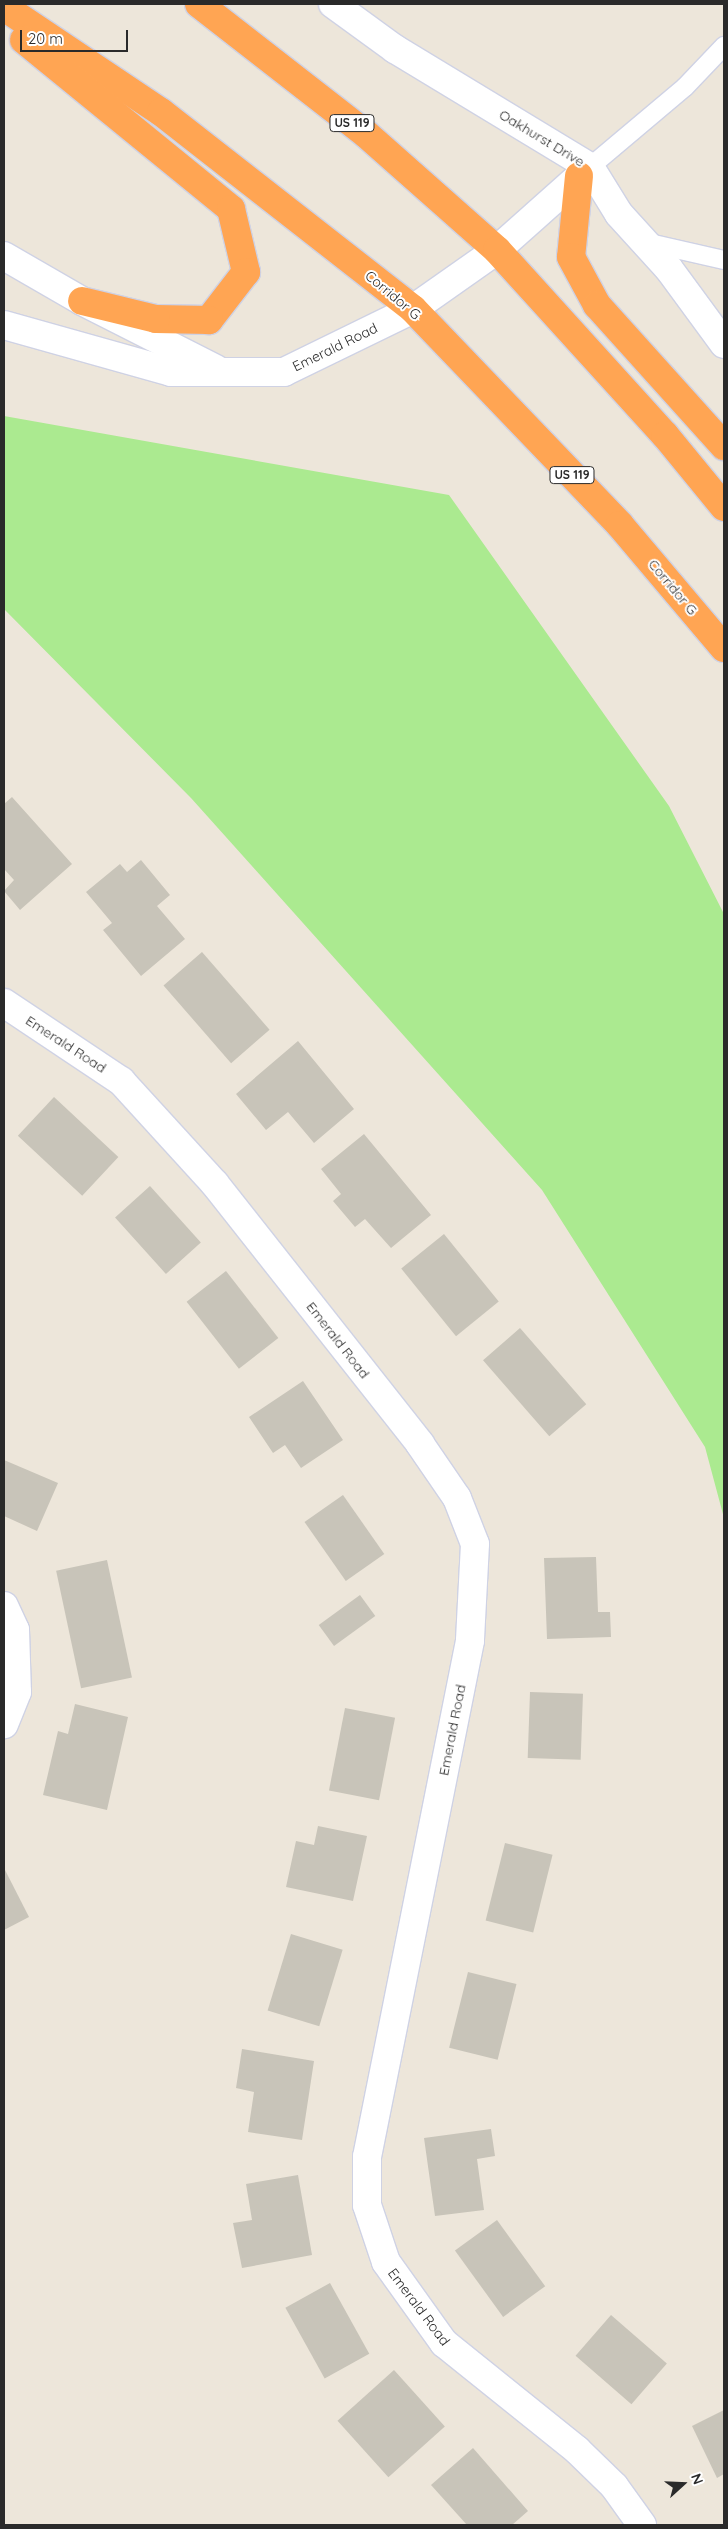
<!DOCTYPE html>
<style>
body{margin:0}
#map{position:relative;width:728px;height:2529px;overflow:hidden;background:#ede6da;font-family:Quicksand,sans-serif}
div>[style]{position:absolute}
.green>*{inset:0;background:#abea90}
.building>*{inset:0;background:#c8c4b9;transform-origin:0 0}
.roads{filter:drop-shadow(1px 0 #cfd2e4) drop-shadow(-1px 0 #cfd2e4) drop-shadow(0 1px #cfd2e4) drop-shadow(0 -1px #cfd2e4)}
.lane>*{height:18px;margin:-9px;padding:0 9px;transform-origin:9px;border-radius:9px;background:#fff}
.street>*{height:28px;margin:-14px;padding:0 14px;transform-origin:14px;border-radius:14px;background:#fff}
.highway>*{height:28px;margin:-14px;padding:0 14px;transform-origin:14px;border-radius:14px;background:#ffa553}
span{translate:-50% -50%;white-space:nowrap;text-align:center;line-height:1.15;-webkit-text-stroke:4px #fff;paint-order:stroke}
.shield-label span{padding:1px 4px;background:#fff;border:1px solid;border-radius:4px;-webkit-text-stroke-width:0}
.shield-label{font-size:12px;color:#2a2a2a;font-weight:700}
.street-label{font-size:14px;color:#2a2a2a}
.frame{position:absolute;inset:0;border:5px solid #2a2a2a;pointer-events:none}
.north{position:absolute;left:658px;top:2459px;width:50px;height:50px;-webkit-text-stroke:4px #fff;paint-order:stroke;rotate:70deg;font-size:14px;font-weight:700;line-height:20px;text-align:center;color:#2a2a2a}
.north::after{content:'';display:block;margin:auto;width:18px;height:22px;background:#2a2a2a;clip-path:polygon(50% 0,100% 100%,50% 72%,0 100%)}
.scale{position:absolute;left:20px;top:30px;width:108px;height:22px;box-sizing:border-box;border:2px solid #2a2a2a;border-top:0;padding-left:6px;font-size:15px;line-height:18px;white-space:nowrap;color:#2a2a2a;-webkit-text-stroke:4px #fff;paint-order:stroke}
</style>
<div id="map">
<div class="green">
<i style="clip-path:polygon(4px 416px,449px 495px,669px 806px,724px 914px,724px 1518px,705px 1447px,542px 1190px,191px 798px,4px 609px)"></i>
</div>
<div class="building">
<i style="clip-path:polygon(12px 797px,72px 864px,20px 910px,4px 891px,14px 880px,4px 869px,4px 804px)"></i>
<i style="clip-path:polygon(141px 860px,170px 895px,157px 906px,185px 939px,141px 976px,103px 930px,112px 923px,86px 892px,120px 864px,127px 872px)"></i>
<i style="left:202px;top:952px;width:103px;height:51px;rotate:49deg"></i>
<i style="clip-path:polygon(298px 1041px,354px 1109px,314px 1143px,288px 1112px,266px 1130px,236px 1094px)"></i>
<i style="left:54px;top:1097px;width:88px;height:53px;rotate:43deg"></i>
<i style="clip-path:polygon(364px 1134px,431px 1215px,391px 1248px,365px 1219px,355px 1227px,333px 1201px,341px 1194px,321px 1169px)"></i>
<i style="left:150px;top:1186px;width:76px;height:47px;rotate:48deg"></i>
<i style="left:444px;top:1234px;width:87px;height:55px;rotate:51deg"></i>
<i style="left:226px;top:1271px;width:85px;height:50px;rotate:52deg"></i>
<i style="left:520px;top:1328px;width:101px;height:49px;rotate:49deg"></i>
<i style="clip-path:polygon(303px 1381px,343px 1440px,301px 1468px,285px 1445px,273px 1453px,249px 1417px)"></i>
<i style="clip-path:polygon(4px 1460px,58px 1483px,37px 1531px,4px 1516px)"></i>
<i style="left:343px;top:1495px;width:72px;height:47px;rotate:55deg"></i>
<i style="clip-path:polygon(596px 1557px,598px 1612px,610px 1612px,611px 1637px,547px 1639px,544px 1558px)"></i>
<i style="left:107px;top:1560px;width:120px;height:52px;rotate:78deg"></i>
<i style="left:360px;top:1595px;width:26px;height:51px;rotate:54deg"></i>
<i style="left:530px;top:1692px;width:53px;height:66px;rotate:2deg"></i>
<i style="clip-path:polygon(75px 1704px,128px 1717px,107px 1810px,43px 1795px,58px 1731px,68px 1734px)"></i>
<i style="left:345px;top:1708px;width:51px;height:84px;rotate:11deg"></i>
<i style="clip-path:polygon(318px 1826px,367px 1836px,353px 1901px,286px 1887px,296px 1841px,314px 1845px)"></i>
<i style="left:505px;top:1843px;width:49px;height:80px;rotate:14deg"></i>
<i style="clip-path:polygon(4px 1868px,29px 1917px,4px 1930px)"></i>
<i style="left:291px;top:1934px;width:54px;height:80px;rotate:17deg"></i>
<i style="left:468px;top:1972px;width:50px;height:78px;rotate:14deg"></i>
<i style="clip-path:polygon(242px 2049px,314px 2061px,302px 2140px,248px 2132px,254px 2092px,236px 2088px)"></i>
<i style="clip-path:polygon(491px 2129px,495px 2156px,477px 2159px,484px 2210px,435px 2216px,424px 2138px)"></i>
<i style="clip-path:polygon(298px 2175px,312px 2255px,242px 2268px,233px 2223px,252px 2220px,246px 2184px)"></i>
<i style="left:497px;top:2220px;width:82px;height:52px;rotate:54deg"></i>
<i style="left:330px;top:2283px;width:81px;height:51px;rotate:61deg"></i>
<i style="left:611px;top:2315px;width:74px;height:54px;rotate:41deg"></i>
<i style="left:394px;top:2370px;width:76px;height:76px;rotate:48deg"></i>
<i style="clip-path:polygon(724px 2410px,724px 2474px,717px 2478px,692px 2426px)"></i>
<i style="clip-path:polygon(473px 2448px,528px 2511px,512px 2525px,467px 2525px,431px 2485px)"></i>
</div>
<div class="roads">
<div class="lane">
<i style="left:590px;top:167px;width:124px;rotate:-40.1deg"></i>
<i style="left:685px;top:87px;width:57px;rotate:-46.4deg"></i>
<i style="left:645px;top:242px;width:81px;rotate:12.8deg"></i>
</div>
<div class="street">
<i style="left:333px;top:4px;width:77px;rotate:36deg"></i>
<i style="left:395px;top:49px;width:228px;rotate:31.2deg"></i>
<i style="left:590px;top:167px;width:55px;rotate:58.3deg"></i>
<i style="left:619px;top:214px;width:74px;rotate:47.7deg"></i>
<i style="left:669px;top:269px;width:93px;rotate:53.7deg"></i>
<i style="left:4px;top:256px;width:90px;rotate:30deg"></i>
<i style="left:82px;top:301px;width:150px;rotate:26.9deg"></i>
<i style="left:4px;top:325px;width:173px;rotate:15.7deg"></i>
<i style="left:171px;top:372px;width:113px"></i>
<i style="left:284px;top:372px;width:144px;rotate:-26deg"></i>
<i style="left:413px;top:309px;width:103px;rotate:-35.1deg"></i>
<i style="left:497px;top:250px;width:125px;rotate:-41.7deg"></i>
<i style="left:4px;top:1003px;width:141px;rotate:33.7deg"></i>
<i style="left:121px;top:1081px;width:139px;rotate:47.6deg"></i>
<i style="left:215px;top:1184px;width:331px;rotate:51.7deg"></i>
<i style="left:420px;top:1444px;width:65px;rotate:55.6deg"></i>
<i style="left:457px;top:1498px;width:49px;rotate:68.6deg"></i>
<i style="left:475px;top:1544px;width:97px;rotate:93deg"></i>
<i style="left:470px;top:1641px;width:526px;rotate:101.29deg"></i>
<i style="left:367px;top:2157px;width:48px;rotate:90deg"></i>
<i style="left:367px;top:2205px;width:60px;rotate:71.6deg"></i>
<i style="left:386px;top:2262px;width:100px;rotate:54.4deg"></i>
<i style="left:444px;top:2343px;width:171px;rotate:38.8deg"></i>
<i style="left:577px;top:2450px;width:52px;rotate:44.2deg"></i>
<i style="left:614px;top:2486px;width:48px;rotate:54.3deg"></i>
<i style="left:4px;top:1606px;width:26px;rotate:65deg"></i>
<i style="left:15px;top:1630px;width:62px;rotate:88.2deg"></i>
<i style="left:17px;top:1692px;width:35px;rotate:112deg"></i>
</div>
<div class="highway">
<i style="left:199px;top:4px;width:212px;rotate:37.9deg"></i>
<i style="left:366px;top:134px;width:175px;rotate:41.5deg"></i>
<i style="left:497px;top:250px;width:250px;rotate:47.8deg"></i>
<i style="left:665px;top:435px;width:93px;rotate:50.7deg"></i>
<i style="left:4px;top:7px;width:189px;rotate:33.8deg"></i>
<i style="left:161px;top:112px;width:320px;rotate:38deg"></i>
<i style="left:413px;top:309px;width:299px;rotate:46.2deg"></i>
<i style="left:620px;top:525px;width:161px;rotate:49.8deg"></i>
<i style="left:24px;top:40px;width:267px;rotate:39.2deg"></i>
<i style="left:231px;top:209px;width:65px;rotate:76.6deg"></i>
<i style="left:246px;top:272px;width:61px;rotate:127.6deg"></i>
<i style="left:209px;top:320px;width:53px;rotate:-178.9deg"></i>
<i style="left:156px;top:319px;width:76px;rotate:-166.3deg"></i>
<i style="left:579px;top:176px;width:81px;rotate:95.6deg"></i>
<i style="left:571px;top:257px;width:55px;rotate:61.6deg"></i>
<i style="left:597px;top:305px;width:190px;rotate:48deg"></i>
</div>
</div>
<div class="shield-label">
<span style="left:352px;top:123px">US 119</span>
<span style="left:572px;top:475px">US 119</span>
</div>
<div class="street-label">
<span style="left:542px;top:138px;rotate:31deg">Oakhurst Drive</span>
<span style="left:393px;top:295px;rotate:40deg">Corridor G</span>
<span style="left:335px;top:347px;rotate:-26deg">Emerald Road</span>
<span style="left:673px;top:587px;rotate:50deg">Corridor G</span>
<span style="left:66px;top:1044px;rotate:33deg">Emerald Road</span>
<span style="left:338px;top:1340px;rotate:52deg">Emerald Road</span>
<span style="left:452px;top:1730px;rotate:-79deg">Emerald Road</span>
<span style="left:419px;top:2307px;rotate:53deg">Emerald Road</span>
</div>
<div class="frame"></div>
<div class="north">N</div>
<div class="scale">20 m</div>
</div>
